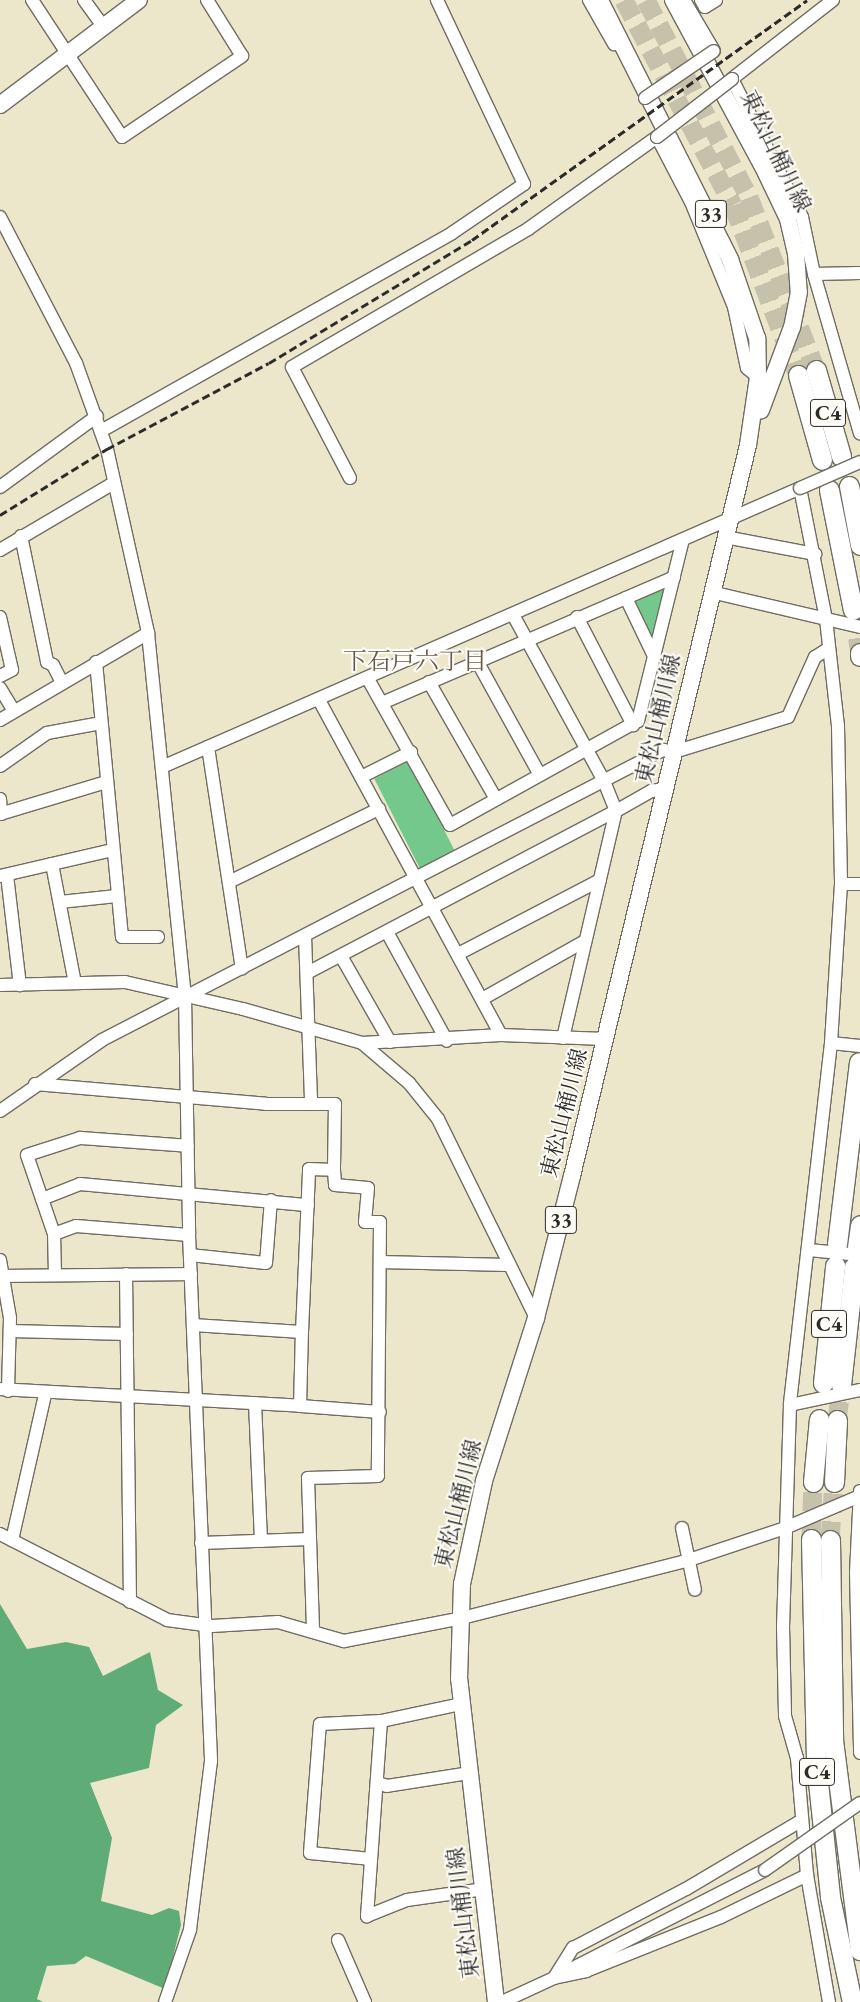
<!DOCTYPE html>
<meta charset="utf-8">
<style>
body{margin:0}
#map{position:relative;width:860px;height:2002px;overflow:hidden;background:#ece7ca;font-family:"EB Garamond","Noto Serif JP",serif}
div>[style]{position:absolute}
.green>*{inset:0;background:#75c88b;transform-origin:0 0}
.forest>*{inset:0;background:#60ac77}
.highway-tunnel>*{height:19px;margin-top:-9.5px;transform-origin:0;background:repeating-linear-gradient(90deg,#c5c1aa 0 19px,transparent 0 28px)}
.roads{filter:drop-shadow(1px 0 #6f6d63) drop-shadow(-1px 0 #6f6d63) drop-shadow(0 1px #6f6d63) drop-shadow(0 -1px #6f6d63)}
.minor>*{height:12px;margin:-6px;padding:0 6px;transform-origin:6px;border-radius:6px;background:#fff}
.major>*{height:16px;margin:-8px;padding:0 8px;transform-origin:8px;border-radius:8px;background:#fff}
.highway>*{height:19px;margin:-9.5px;padding:0 9.5px;transform-origin:9.5px;border-radius:9.5px;background:#fff}
.rail>*{height:3px;margin-top:-1.5px;transform-origin:0;background:repeating-linear-gradient(90deg,#2b2b2b 0 8px,transparent 0 12px)}
.bridges{filter:drop-shadow(1px 0 #6f6d63) drop-shadow(-1px 0 #6f6d63) drop-shadow(0 1px #6f6d63) drop-shadow(0 -1px #6f6d63)}
.minor-bridge>*{height:12px;margin:-6px;padding:0 6px;transform-origin:6px;border-radius:6px;background:#fff}
span{translate:-50% -50%;white-space:nowrap;text-align:center;line-height:1.15;-webkit-text-stroke:4px #fdfcf7;paint-order:stroke}
.shield-label span{padding:1px 4px;background:#fdfcf7;border:1px solid;border-radius:4px;-webkit-text-stroke-width:0}
.shield-label{font-size:21px;color:#2b2b2b;font-weight:700}
.street-label{font-size:22px;color:#2b2b2b}
.neighbourhood-label{font-size:24px;color:#6b584d}
</style>
<div id="map">
<div class="green">
<i style="clip-path:polygon(663px 586px,667px 588px,655px 638px,650px 638px,632px 599px)"></i>
<i style="left:409px;top:761px;width:106px;height:39px;rotate:63deg"></i>
</div>
<div class="forest">
<i style="clip-path:polygon(0 1604px,27px 1649px,66px 1642px,89px 1647px,103px 1676px,150px 1652px,158px 1690px,183px 1705px,156px 1725px,149px 1768px,90px 1783px,112px 1838px,101px 1901px,152px 1915px,169px 1908px,179px 1911px,181px 1925px,165px 1989px,86px 1956px,75px 1964px,47px 1966px,37px 1999px,43px 2002px,0 2002px)"></i>
</div>
<div class="highway-tunnel">
<i style="left:624px;top:0;width:232px;rotate:62deg"></i>
<i style="left:733px;top:205px;width:182px;rotate:69.1deg"></i>
<i style="left:646px;top:0;width:222px;rotate:62.4deg"></i>
<i style="left:749px;top:197px;width:186px;rotate:68.8deg"></i>
<i style="left:853px;top:610px;width:44px;rotate:80.8deg"></i>
<i style="left:837px;top:1420px;width:35px;rotate:-83deg"></i>
<i style="left:811px;top:1539px;width:57px;rotate:-88deg"></i>
<i style="left:830px;top:1540px;width:58px;rotate:-86.1deg"></i>
</div>
<div class="roads">
<div class="minor">
<i style="left:32px;top:0;width:164px;rotate:56.7deg"></i>
<i style="left:122px;top:137px;width:145px;rotate:-34deg"></i>
<i style="left:242px;top:56px;width:66px;rotate:-122deg"></i>
<i style="left:84px;top:0;width:32px;rotate:54deg"></i>
<i style="left:589px;top:0;width:51px;rotate:60.4deg"></i>
<i style="left:684px;top:0;width:59px;rotate:59.5deg"></i>
<i style="left:701px;top:0;width:8px;rotate:60deg"></i>
<i style="left:705px;top:7px;width:13px;rotate:-32deg"></i>
<i style="left:833px;top:0;width:128px;rotate:142deg"></i>
<i style="left:732px;top:79px;width:155px;rotate:63.1deg"></i>
<i style="left:802px;top:217px;width:58px;rotate:78.1deg"></i>
<i style="left:814px;top:274px;width:166px;rotate:73.9deg"></i>
<i style="left:0;top:217px;width:165px;rotate:62.5deg"></i>
<i style="left:76px;top:363px;width:91px;rotate:70.2deg"></i>
<i style="left:107px;top:449px;width:189px;rotate:77.4deg"></i>
<i style="left:148px;top:633px;width:365px;rotate:84.2deg"></i>
<i style="left:185px;top:996px;width:239px;rotate:89deg"></i>
<i style="left:189px;top:1235px;width:526px;rotate:87.6deg"></i>
<i style="left:211px;top:1761px;width:170px;rotate:97.1deg"></i>
<i style="left:190px;top:1930px;width:76px;rotate:109.1deg"></i>
<i style="left:814px;top:274px;width:46px;rotate:-1.2deg"></i>
<i style="left:101px;top:431px;width:403px;rotate:-29.4deg"></i>
<i style="left:452px;top:233px;width:87px;rotate:-34.2deg"></i>
<i style="left:524px;top:184px;width:204px;rotate:-115.3deg"></i>
<i style="left:350px;top:478px;width:125px;rotate:-117.6deg"></i>
<i style="left:292px;top:367px;width:273px;rotate:-30.3deg"></i>
<i style="left:528px;top:229px;width:158px;rotate:-35.5deg"></i>
<i style="left:657px;top:137px;width:73px;rotate:62.4deg"></i>
<i style="left:691px;top:202px;width:113px;rotate:67.7deg"></i>
<i style="left:734px;top:307px;width:62px;rotate:78deg"></i>
<i style="left:747px;top:368px;width:14px;rotate:39deg"></i>
<i style="left:0;top:487px;width:120px;rotate:-36.2deg"></i>
<i style="left:21px;top:536px;width:129px;rotate:78.3deg"></i>
<i style="left:47px;top:662px;width:7px;rotate:27deg"></i>
<i style="left:53px;top:665px;width:20px;rotate:63deg"></i>
<i style="left:725px;top:537px;width:92px;rotate:10.7deg"></i>
<i style="left:0;top:550px;width:130px;rotate:-30.5deg"></i>
<i style="left:711px;top:592px;width:153px;rotate:13.2deg"></i>
<i style="left:626px;top:598px;width:62px;rotate:64.3deg"></i>
<i style="left:0;top:617px;width:54px;rotate:77.2deg"></i>
<i style="left:12px;top:670px;width:13px;rotate:153deg"></i>
<i style="left:577px;top:617px;width:122px;rotate:62.6deg"></i>
<i style="left:477px;top:661px;width:130px;rotate:61.1deg"></i>
<i style="left:96px;top:662px;width:276px;rotate:84.6deg"></i>
<i style="left:122px;top:937px;width:36px"></i>
<i style="left:368px;top:679px;width:167px;rotate:60.7deg"></i>
<i style="left:450px;top:825px;width:215px;rotate:-29deg"></i>
<i style="left:638px;top:721px;width:187px;rotate:-76.1deg"></i>
<i style="left:429px;top:682px;width:135px;rotate:60.2deg"></i>
<i style="left:0;top:688px;width:27px;rotate:59deg"></i>
<i style="left:319px;top:700px;width:381px;rotate:61.5deg"></i>
<i style="left:382px;top:703px;width:318px;rotate:-23.3deg"></i>
<i style="left:0;top:720px;width:172px;rotate:-30.4deg"></i>
<i style="left:208px;top:747px;width:224px;rotate:81.3deg"></i>
<i style="left:0;top:766px;width:57px;rotate:-35.1deg"></i>
<i style="left:47px;top:733px;width:55px;rotate:-10.5deg"></i>
<i style="left:162px;top:767px;width:696px;rotate:-23.62deg"></i>
<i style="left:800px;top:488px;width:134px;rotate:78.8deg"></i>
<i style="left:826px;top:619px;width:108px;rotate:83.6deg"></i>
<i style="left:838px;top:726px;width:158px;rotate:88.9deg"></i>
<i style="left:841px;top:884px;width:159px;rotate:93.6deg"></i>
<i style="left:831px;top:1043px;width:364px;rotate:96.5deg"></i>
<i style="left:790px;top:1405px;width:221px;rotate:91.8deg"></i>
<i style="left:783px;top:1626px;width:90px;rotate:88.7deg"></i>
<i style="left:785px;top:1716px;width:44px;rotate:74.1deg"></i>
<i style="left:797px;top:1758px;width:117px;rotate:85.1deg"></i>
<i style="left:807px;top:1875px;width:129px;rotate:80.2deg"></i>
<i style="left:361px;top:777px;width:56px;rotate:-26.6deg"></i>
<i style="left:0;top:799px;width:15px;rotate:86deg"></i>
<i style="left:0;top:814px;width:111px;rotate:-16.8deg"></i>
<i style="left:52px;top:864px;width:121px;rotate:79.1deg"></i>
<i style="left:7px;top:875px;width:111px;rotate:83.3deg"></i>
<i style="left:0;top:876px;width:116px;rotate:-13deg"></i>
<i style="left:229px;top:882px;width:167px;rotate:-26deg"></i>
<i style="left:841px;top:884px;width:19px"></i>
<i style="left:60px;top:902px;width:57px;rotate:-6deg"></i>
<i style="left:387px;top:932px;width:124px;rotate:61.2deg"></i>
<i style="left:305px;top:936px;width:167px;rotate:87.9deg"></i>
<i style="left:458px;top:954px;width:160px;rotate:-27.5deg"></i>
<i style="left:341px;top:956px;width:99px;rotate:60.3deg"></i>
<i style="left:307px;top:973px;width:349px;rotate:-27.7deg"></i>
<i style="left:616px;top:811px;width:32px;rotate:-112deg"></i>
<i style="left:604px;top:781px;width:189px;rotate:-118.7deg"></i>
<i style="left:0;top:985px;width:125px;rotate:-1.4deg"></i>
<i style="left:125px;top:982px;width:121px;rotate:12.9deg"></i>
<i style="left:243px;top:1009px;width:124px;rotate:15.9deg"></i>
<i style="left:362px;top:1043px;width:139px;rotate:-3.3deg"></i>
<i style="left:501px;top:1035px;width:104px;rotate:2.2deg"></i>
<i style="left:482px;top:999px;width:118px;rotate:-29.4deg"></i>
<i style="left:563px;top:1038px;width:233px;rotate:-76.9deg"></i>
<i style="left:616px;top:811px;width:40px;rotate:-29.7deg"></i>
<i style="left:651px;top:791px;width:14px;rotate:-8deg"></i>
<i style="left:362px;top:1043px;width:62px;rotate:40.4deg"></i>
<i style="left:409px;top:1083px;width:46px;rotate:51.1deg"></i>
<i style="left:438px;top:1119px;width:222px;rotate:63.8deg"></i>
<i style="left:831px;top:1043px;width:29px;rotate:6deg"></i>
<i style="left:35px;top:1084px;width:232px;rotate:4.9deg"></i>
<i style="left:266px;top:1104px;width:69px"></i>
<i style="left:335px;top:1104px;width:66px;rotate:90.9deg"></i>
<i style="left:0;top:1111px;width:124px;rotate:-34.8deg"></i>
<i style="left:102px;top:1040px;width:632px;rotate:-27.34deg"></i>
<i style="left:663px;top:750px;width:11px;rotate:10deg"></i>
<i style="left:674px;top:752px;width:119px;rotate:-17.1deg"></i>
<i style="left:788px;top:717px;width:66px;rotate:-65.8deg"></i>
<i style="left:815px;top:657px;width:15px;rotate:-32deg"></i>
<i style="left:42px;top:1199px;width:41px;rotate:-21.5deg"></i>
<i style="left:80px;top:1184px;width:229px;rotate:5.3deg"></i>
<i style="left:54px;top:1234px;width:23px;rotate:-20deg"></i>
<i style="left:76px;top:1226px;width:113px;rotate:4.6deg"></i>
<i style="left:809px;top:1250px;width:51px;rotate:5.6deg"></i>
<i style="left:190px;top:1255px;width:76px;rotate:6deg"></i>
<i style="left:266px;top:1263px;width:63px;rotate:-85.5deg"></i>
<i style="left:0;top:1260px;width:59px;rotate:80.2deg"></i>
<i style="left:10px;top:1318px;width:73px;rotate:91.6deg"></i>
<i style="left:380px;top:1262px;width:128px;rotate:1.3deg"></i>
<i style="left:55px;top:1274px;width:40px;rotate:-91.4deg"></i>
<i style="left:54px;top:1234px;width:83px;rotate:-108.9deg"></i>
<i style="left:27px;top:1155px;width:56px;rotate:-17.8deg"></i>
<i style="left:80px;top:1138px;width:108px;rotate:4.2deg"></i>
<i style="left:126px;top:1274px;width:328px;rotate:89.3deg"></i>
<i style="left:0;top:1276px;width:191px;rotate:-0.6deg"></i>
<i style="left:193px;top:1325px;width:109px;rotate:3.7deg"></i>
<i style="left:302px;top:1332px;width:163px;rotate:-87.5deg"></i>
<i style="left:309px;top:1169px;width:25px;rotate:2deg"></i>
<i style="left:334px;top:1170px;width:15px;rotate:86deg"></i>
<i style="left:335px;top:1185px;width:33px;rotate:5deg"></i>
<i style="left:368px;top:1188px;width:34px;rotate:95deg"></i>
<i style="left:365px;top:1222px;width:15px"></i>
<i style="left:380px;top:1222px;width:254px;rotate:90.5deg"></i>
<i style="left:378px;top:1476px;width:70px;rotate:178.4deg"></i>
<i style="left:308px;top:1478px;width:154px;rotate:88.1deg"></i>
<i style="left:11px;top:1331px;width:116px;rotate:1.5deg"></i>
<i style="left:0;top:1389px;width:300px;rotate:3.2deg"></i>
<i style="left:300px;top:1406px;width:74px;rotate:-88.5deg"></i>
<i style="left:255px;top:1403px;width:138px;rotate:87.5deg"></i>
<i style="left:790px;top:1405px;width:72px;rotate:-12.1deg"></i>
<i style="left:300px;top:1406px;width:80px;rotate:4.3deg"></i>
<i style="left:860px;top:1491px;width:81px;rotate:92.8deg"></i>
<i style="left:856px;top:1572px;width:181px;rotate:88.7deg"></i>
<i style="left:682px;top:1528px;width:63px;rotate:78.2deg"></i>
<i style="left:0;top:1534px;width:188px;rotate:27.2deg"></i>
<i style="left:167px;top:1620px;width:45px;rotate:7.6deg"></i>
<i style="left:212px;top:1626px;width:66px;rotate:-3.5deg"></i>
<i style="left:278px;top:1622px;width:69px;rotate:16.1deg"></i>
<i style="left:344px;top:1641px;width:120px;rotate:-11deg"></i>
<i style="left:462px;top:1618px;width:234px;rotate:-14.3deg"></i>
<i style="left:689px;top:1560px;width:101px;rotate:-18.4deg"></i>
<i style="left:785px;top:1528px;width:82px;rotate:-23.1deg"></i>
<i style="left:12px;top:1540px;width:149px;rotate:-77.2deg"></i>
<i style="left:201px;top:1543px;width:109px;rotate:-2.1deg"></i>
<i style="left:461px;top:1704px;width:82px;rotate:168deg"></i>
<i style="left:381px;top:1721px;width:196px;rotate:94.1deg"></i>
<i style="left:367px;top:1916px;width:43px;rotate:-21.8deg"></i>
<i style="left:407px;top:1900px;width:78px;rotate:-8.1deg"></i>
<i style="left:378px;top:1783px;width:9px;rotate:18deg"></i>
<i style="left:387px;top:1786px;width:83px;rotate:-9deg"></i>
<i style="left:371px;top:1859px;width:61px;rotate:-174.4deg"></i>
<i style="left:310px;top:1853px;width:129px;rotate:-85.6deg"></i>
<i style="left:320px;top:1724px;width:61px;rotate:-2.8deg"></i>
<i style="left:338px;top:1940px;width:68px;rotate:66.5deg"></i>
<i style="left:567px;top:1971px;width:222px;rotate:-27deg"></i>
<i style="left:554px;top:1978px;width:36px;rotate:-58deg"></i>
<i style="left:573px;top:1948px;width:127px;rotate:-27.6deg"></i>
<i style="left:686px;top:1889px;width:135px;rotate:-30.7deg"></i>
<i style="left:502px;top:2002px;width:57px;rotate:-24.8deg"></i>
<i style="left:554px;top:1978px;width:33px;rotate:-12deg"></i>
<i style="left:586px;top:1971px;width:145px;rotate:-21.8deg"></i>
<i style="left:721px;top:1917px;width:96px;rotate:-26deg"></i>
</div>
<div class="major">
<i style="left:673px;top:0;width:196px;rotate:61.7deg"></i>
<i style="left:766px;top:173px;width:51px;rotate:64.4deg"></i>
<i style="left:788px;top:219px;width:35px;rotate:77deg"></i>
<i style="left:796px;top:253px;width:39px;rotate:86deg"></i>
<i style="left:799px;top:292px;width:36px;rotate:101deg"></i>
<i style="left:792px;top:327px;width:89px;rotate:110.5deg"></i>
<i style="left:0;top:105px;width:174px;rotate:-37.1deg"></i>
<i style="left:496px;top:2002px;width:325px;rotate:-96.5deg"></i>
<i style="left:459px;top:1679px;width:95px;rotate:-88.2deg"></i>
<i style="left:462px;top:1584px;width:105px;rotate:-77.9deg"></i>
<i style="left:484px;top:1481px;width:171px;rotate:-72.3deg"></i>
<i style="left:536px;top:1318px;width:146px;rotate:-75.8deg"></i>
<i style="left:572px;top:1176px;width:752px;rotate:-76.46deg"></i>
<i style="left:748px;top:445px;width:69px;rotate:-81.6deg"></i>
<i style="left:758px;top:377px;width:39px;rotate:-91deg"></i>
<i style="left:757px;top:338px;width:83px;rotate:-108.9deg"></i>
<i style="left:730px;top:259px;width:290px;rotate:-116.7deg"></i>
</div>
<div class="highway">
<i style="left:816px;top:370px;width:90px;rotate:73.8deg"></i>
<i style="left:798px;top:375px;width:88px;rotate:74.2deg"></i>
<i style="left:849px;top:486px;width:60px;rotate:79.4deg"></i>
<i style="left:829px;top:490px;width:122px;rotate:78.7deg"></i>
<i style="left:860px;top:653px;width:3px;rotate:90deg"></i>
<i style="left:837px;top:1244px;width:183px;rotate:-83.1deg"></i>
<i style="left:857px;top:1247px;width:22px;rotate:-82deg"></i>
<i style="left:823px;top:1383px;width:118px;rotate:-84.1deg"></i>
<i style="left:841px;top:1385px;width:119px;rotate:-83.7deg"></i>
<i style="left:813px;top:1482px;width:63px;rotate:-84.6deg"></i>
<i style="left:834px;top:1482px;width:62px;rotate:-87.2deg"></i>
<i style="left:811px;top:1539px;width:224px;rotate:88.7deg"></i>
<i style="left:816px;top:1763px;width:135px;rotate:84deg"></i>
<i style="left:830px;top:1897px;width:107px;rotate:78.2deg"></i>
<i style="left:830px;top:1540px;width:200px;rotate:89.1deg"></i>
<i style="left:833px;top:1740px;width:212px;rotate:82.7deg"></i>
</div>
</div>
<div class="rail">
<i style="left:0;top:515px;width:126px;rotate:-31.7deg"></i>
<i style="left:107px;top:449px;width:183px;rotate:-28deg"></i>
<i style="left:269px;top:363px;width:237px;rotate:-31.2deg"></i>
<i style="left:472px;top:240px;width:412px;rotate:-35.6deg"></i>
</div>
<div class="bridges">
<div class="minor-bridge">
<i style="left:645px;top:98px;width:83px;rotate:-34.3deg"></i>
<i style="left:657px;top:137px;width:95px;rotate:-37.7deg"></i>
<i style="left:800px;top:488px;width:65px;rotate:-23.4deg"></i>
<i style="left:765px;top:1870px;width:116px;rotate:-35.2deg"></i>
</div>
</div>
<div class="shield-label">
<span style="left:711px;top:214px">33</span>
<span style="left:828px;top:413px">C4</span>
<span style="left:561px;top:1220px">33</span>
<span style="left:829px;top:1324px">C4</span>
<span style="left:817px;top:1772px">C4</span>
</div>
<div class="street-label">
<span style="left:776px;top:151px;rotate:64deg">東松山桶川線</span>
<span style="left:658px;top:719px;rotate:-77deg">東松山桶川線</span>
<span style="left:564px;top:1113px;rotate:-76deg">東松山桶川線</span>
<span style="left:458px;top:1504px;rotate:-76deg">東松山桶川線</span>
<span style="left:463px;top:1913px;rotate:-97deg">東松山桶川線</span>
</div>
<div class="neighbourhood-label">
<span style="left:415px;top:661px">下石戸六丁目</span>
</div>
</div>
